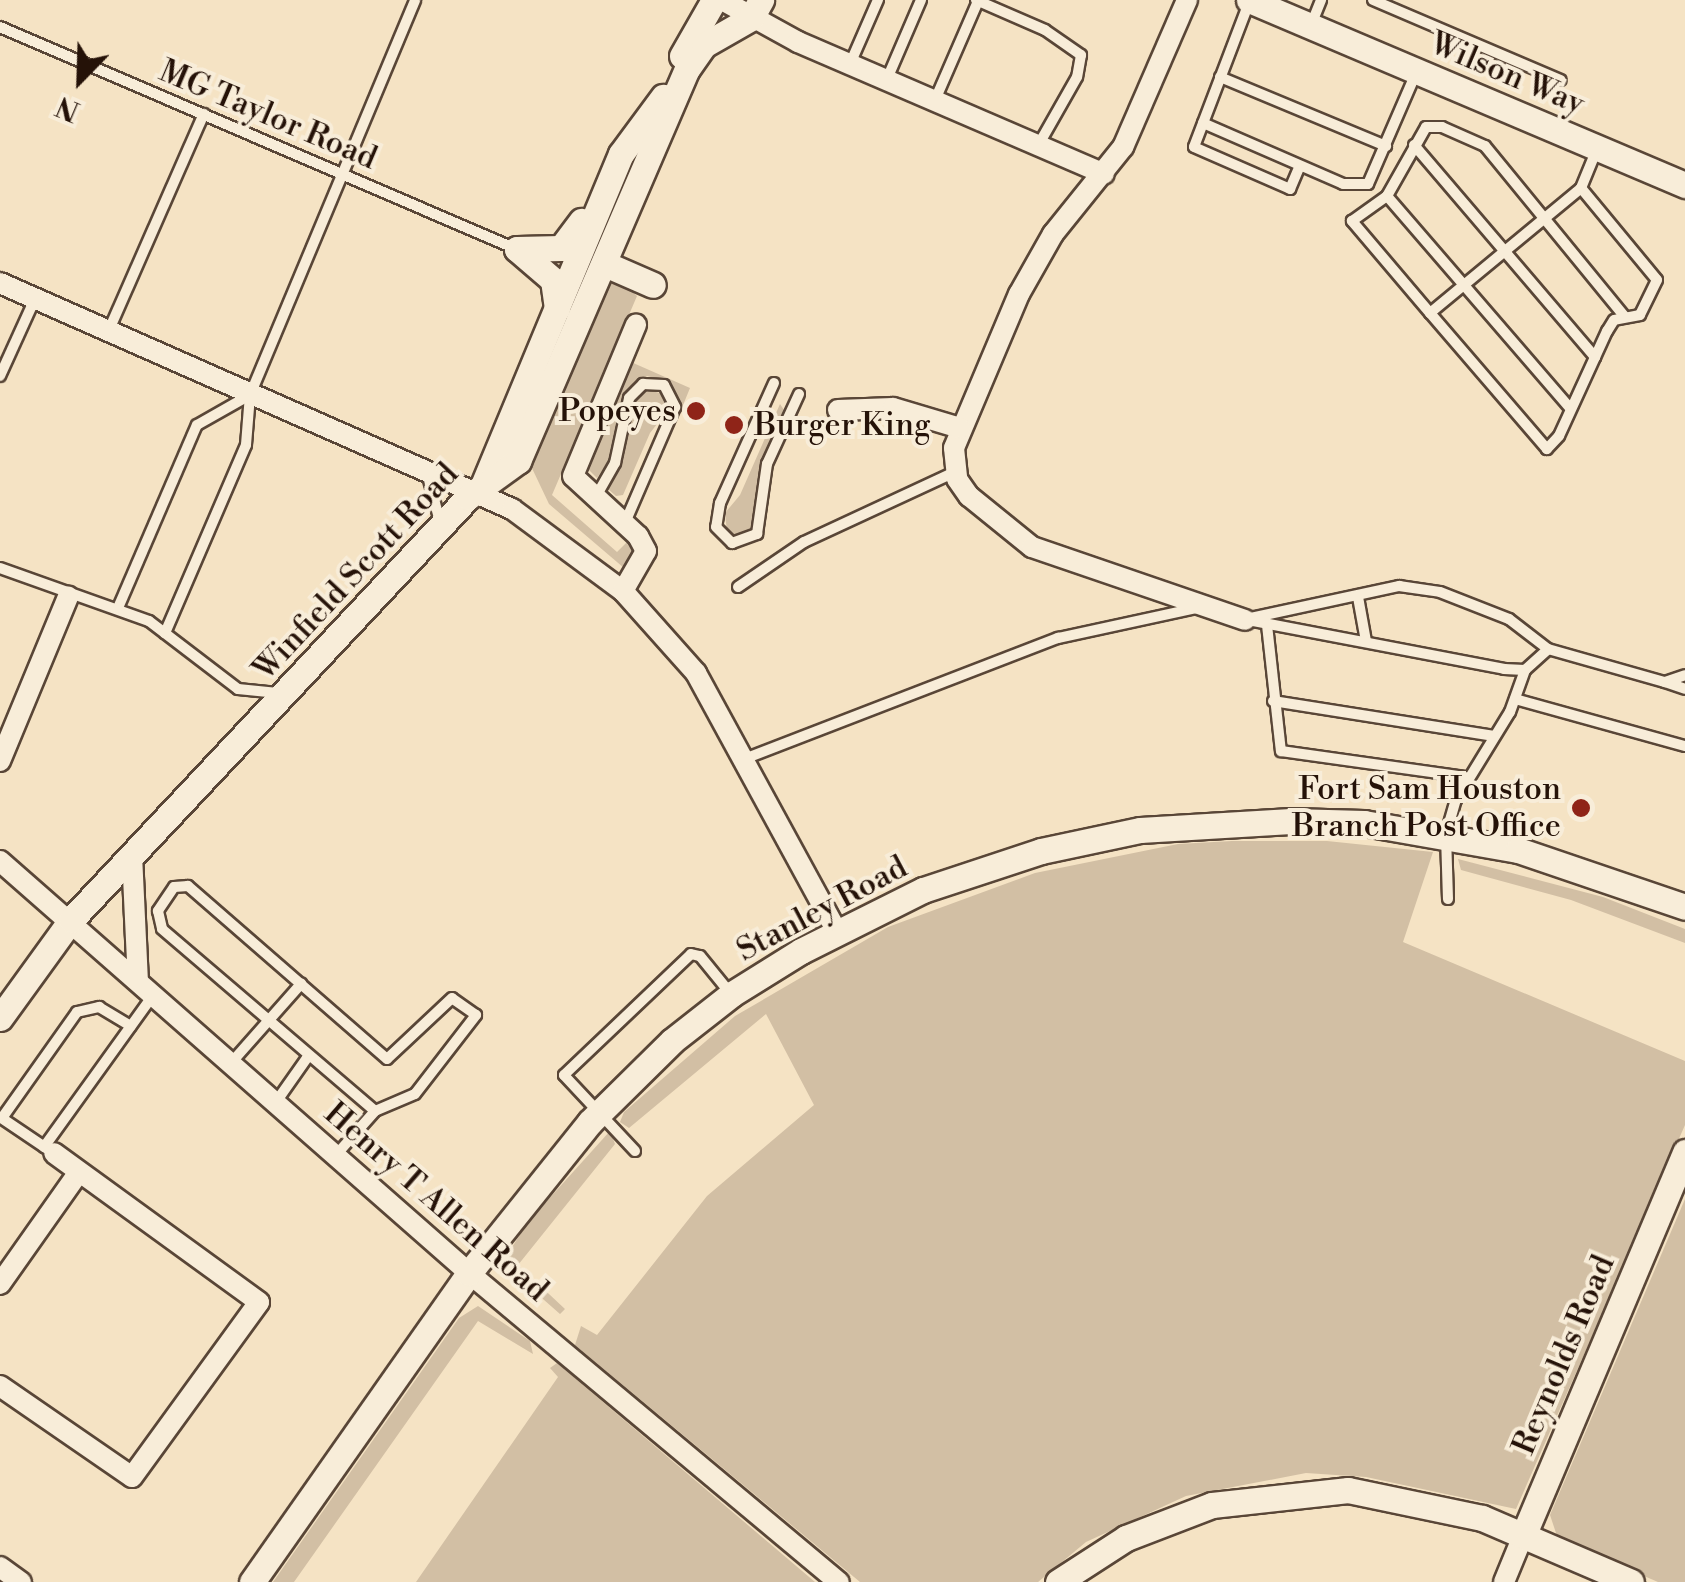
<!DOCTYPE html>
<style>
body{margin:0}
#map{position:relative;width:1685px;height:1582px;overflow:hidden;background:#f5e3c4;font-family:"Libre Bodoni",serif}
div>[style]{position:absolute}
.green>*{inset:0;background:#d2bfa4}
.roads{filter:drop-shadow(2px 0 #594637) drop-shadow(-2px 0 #594637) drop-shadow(0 2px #594637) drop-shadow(0 -2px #594637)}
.service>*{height:10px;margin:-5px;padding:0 5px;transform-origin:5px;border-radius:5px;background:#f8edd9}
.minor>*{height:20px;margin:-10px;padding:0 10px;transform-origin:10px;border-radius:10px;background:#f8edd9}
.tertiary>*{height:25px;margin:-12.5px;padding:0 12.5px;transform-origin:12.5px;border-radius:12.5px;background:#f8edd9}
.dots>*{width:28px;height:28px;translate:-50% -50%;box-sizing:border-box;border:5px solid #f8edd9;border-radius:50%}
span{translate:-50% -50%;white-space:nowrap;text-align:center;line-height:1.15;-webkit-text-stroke:8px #f8edd9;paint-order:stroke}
.street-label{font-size:32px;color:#251208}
.poi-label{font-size:32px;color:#251208}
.right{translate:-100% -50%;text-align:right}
.left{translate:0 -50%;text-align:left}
.north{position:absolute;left:30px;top:30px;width:100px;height:100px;-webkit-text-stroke:8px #f8edd9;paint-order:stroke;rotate:203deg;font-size:28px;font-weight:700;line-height:40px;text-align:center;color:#251208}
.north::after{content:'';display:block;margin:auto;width:35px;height:45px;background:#251208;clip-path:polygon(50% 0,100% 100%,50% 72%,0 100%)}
</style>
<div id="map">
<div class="green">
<i style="clip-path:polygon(616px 278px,637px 296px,552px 495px,617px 552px,627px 542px,635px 547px,624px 568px,549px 504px,530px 464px,606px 281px)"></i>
<i style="clip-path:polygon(631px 362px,690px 388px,681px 410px,669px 382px,647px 376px,634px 382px,620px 406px,613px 454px,597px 478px,586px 467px)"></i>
<i style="clip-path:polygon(644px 389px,664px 394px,668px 410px,650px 433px,623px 495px,616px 496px,608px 489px,611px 479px,624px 455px,631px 407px)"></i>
<i style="clip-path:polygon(780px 404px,784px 410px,761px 466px,753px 527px,737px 538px,727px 532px,725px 513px,740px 495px)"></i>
<i style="clip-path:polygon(1232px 841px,1327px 841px,1433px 852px,1403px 942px,1685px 1061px,1685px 1125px,1516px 1509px,1366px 1477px,1306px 1473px,1186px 1496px,1086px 1542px,1038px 1582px,860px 1582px,575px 1345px,581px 1326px,597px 1335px,707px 1196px,814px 1105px,766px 1014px,629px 1128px,620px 1122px,624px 1112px,735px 1016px,888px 927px,1035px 873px,1178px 844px)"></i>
<i style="clip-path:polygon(1458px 859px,1603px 897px,1685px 929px,1685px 943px,1571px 900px,1461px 870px)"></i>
<i style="clip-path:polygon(610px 1131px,615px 1144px,518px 1265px,565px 1309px,560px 1314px,502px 1263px,528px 1222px)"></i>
<i style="clip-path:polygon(1685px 1199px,1685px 1582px,1658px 1582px,1558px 1539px,1550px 1515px)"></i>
<i style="clip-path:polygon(478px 1306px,530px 1341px,533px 1354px,478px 1321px,294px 1582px,273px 1582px,459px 1318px)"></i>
<i style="clip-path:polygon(557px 1363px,815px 1582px,416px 1582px,558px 1377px,550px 1368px)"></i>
</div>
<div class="roads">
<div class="service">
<i style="left:976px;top:0;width:75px;rotate:23.5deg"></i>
<i style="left:1045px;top:30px;width:44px;rotate:34.8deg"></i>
<i style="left:1081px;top:55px;width:22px;rotate:100deg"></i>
<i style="left:1077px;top:77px;width:77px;rotate:119.6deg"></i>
<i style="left:1250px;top:0;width:157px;rotate:110.9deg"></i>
<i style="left:1194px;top:147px;width:105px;rotate:23.6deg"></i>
<i style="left:1290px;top:189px;width:25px;rotate:-67deg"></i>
<i style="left:1373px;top:0;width:204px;rotate:23.1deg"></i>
<i style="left:1311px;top:25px;width:27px;rotate:-68deg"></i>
<i style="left:0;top:27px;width:562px;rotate:23.28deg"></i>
<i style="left:850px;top:64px;width:70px;rotate:-66.4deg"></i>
<i style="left:1220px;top:77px;width:180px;rotate:22.6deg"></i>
<i style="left:887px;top:79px;width:86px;rotate:-66.7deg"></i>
<i style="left:935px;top:100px;width:108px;rotate:-66.5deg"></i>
<i style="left:1203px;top:123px;width:153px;rotate:23.5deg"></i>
<i style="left:1343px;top:184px;width:25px"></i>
<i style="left:1368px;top:184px;width:121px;rotate:-66.6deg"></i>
<i style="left:1414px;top:145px;width:279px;rotate:49.5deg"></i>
<i style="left:1581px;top:188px;width:119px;rotate:50.4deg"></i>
<i style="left:1657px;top:280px;width:39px;rotate:116deg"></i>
<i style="left:1640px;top:315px;width:26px;rotate:169deg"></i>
<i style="left:1614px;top:320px;width:13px;rotate:122deg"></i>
<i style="left:1607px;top:331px;width:115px;rotate:114.6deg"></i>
<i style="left:1559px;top:436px;width:18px;rotate:133deg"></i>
<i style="left:1547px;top:449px;width:179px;rotate:-130.7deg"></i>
<i style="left:1430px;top:313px;width:196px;rotate:-39.6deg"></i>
<i style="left:1581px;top:188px;width:42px;rotate:-67.7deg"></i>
<i style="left:1387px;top:196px;width:281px;rotate:49.2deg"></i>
<i style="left:1430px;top:313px;width:121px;rotate:-130.3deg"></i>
<i style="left:1352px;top:221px;width:43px;rotate:-35.5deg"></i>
<i style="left:1387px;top:196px;width:79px;rotate:-60.5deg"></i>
<i style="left:1426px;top:127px;width:16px"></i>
<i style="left:1442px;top:127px;width:47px;rotate:23.8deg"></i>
<i style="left:1485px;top:146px;width:221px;rotate:50.7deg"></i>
<i style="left:109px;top:330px;width:236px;rotate:-66.3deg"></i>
<i style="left:0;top:376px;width:85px;rotate:-65.6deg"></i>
<i style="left:774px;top:383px;width:132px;rotate:114.2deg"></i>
<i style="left:720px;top:503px;width:24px;rotate:99deg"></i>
<i style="left:716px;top:527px;width:23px;rotate:45deg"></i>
<i style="left:732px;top:543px;width:27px;rotate:-20deg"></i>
<i style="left:757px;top:534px;width:71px;rotate:-81.9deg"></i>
<i style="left:767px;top:464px;width:77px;rotate:-65.4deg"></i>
<i style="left:250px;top:395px;width:428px;rotate:-67.3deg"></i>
<i style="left:428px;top:476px;width:48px;rotate:75.4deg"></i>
<i style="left:594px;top:500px;width:43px;rotate:-60.4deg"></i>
<i style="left:615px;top:463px;width:66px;rotate:-77.8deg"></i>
<i style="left:629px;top:398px;width:20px;rotate:-45deg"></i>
<i style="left:643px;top:384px;width:21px;rotate:3deg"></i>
<i style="left:664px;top:385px;width:25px;rotate:63deg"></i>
<i style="left:675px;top:407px;width:129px;rotate:113.4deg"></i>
<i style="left:0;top:568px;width:158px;rotate:19.6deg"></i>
<i style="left:149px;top:621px;width:112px;rotate:37.4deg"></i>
<i style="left:238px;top:689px;width:40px;rotate:5.7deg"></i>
<i style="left:738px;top:587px;width:80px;rotate:-34.3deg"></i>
<i style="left:804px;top:542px;width:166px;rotate:-24.9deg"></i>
<i style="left:1358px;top:597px;width:45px;rotate:79.7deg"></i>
<i style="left:118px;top:608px;width:199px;rotate:-66.7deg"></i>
<i style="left:197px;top:425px;width:61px;rotate:-29.5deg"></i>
<i style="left:250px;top:395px;width:50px;rotate:94.6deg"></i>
<i style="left:246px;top:445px;width:205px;rotate:113.3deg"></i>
<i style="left:1246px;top:619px;width:157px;rotate:-12.2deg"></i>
<i style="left:1399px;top:586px;width:41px;rotate:8.3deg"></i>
<i style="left:1440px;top:592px;width:74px;rotate:21.4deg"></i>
<i style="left:1509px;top:619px;width:49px;rotate:37.6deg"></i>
<i style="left:1548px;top:649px;width:122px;rotate:15.8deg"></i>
<i style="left:1665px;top:682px;width:21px;rotate:-19deg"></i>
<i style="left:1248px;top:620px;width:261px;rotate:10.8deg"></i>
<i style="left:1504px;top:669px;width:21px;rotate:3deg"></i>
<i style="left:1525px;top:670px;width:31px;rotate:-42deg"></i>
<i style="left:1267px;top:625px;width:127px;rotate:83.7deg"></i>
<i style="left:1281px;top:751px;width:186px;rotate:8deg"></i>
<i style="left:1665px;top:682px;width:21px;rotate:19deg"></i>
<i style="left:1515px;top:699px;width:176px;rotate:15.5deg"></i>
<i style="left:1273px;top:701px;width:224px;rotate:9deg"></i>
<i style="left:744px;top:759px;width:337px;rotate:-21.1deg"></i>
<i style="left:1058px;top:638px;width:142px;rotate:-12.2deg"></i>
<i style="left:1448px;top:899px;width:65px;rotate:-91.8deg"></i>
<i style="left:1446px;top:834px;width:35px;rotate:-74deg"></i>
<i style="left:1456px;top:800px;width:103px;rotate:-58.5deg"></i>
<i style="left:1510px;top:712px;width:45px;rotate:-70.3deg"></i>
<i style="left:231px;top:1063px;width:106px;rotate:-48.5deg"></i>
<i style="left:276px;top:1102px;width:57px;rotate:-54.9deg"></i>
<i style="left:0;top:1117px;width:59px;rotate:34deg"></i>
<i style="left:2px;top:1118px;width:130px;rotate:-54.7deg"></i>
<i style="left:77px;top:1012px;width:23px;rotate:-13deg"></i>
<i style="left:99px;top:1007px;width:37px;rotate:31deg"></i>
<i style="left:44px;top:1147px;width:188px;rotate:-54.3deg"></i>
<i style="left:635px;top:1151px;width:104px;rotate:-133.1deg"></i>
<i style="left:564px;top:1075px;width:175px;rotate:-43.6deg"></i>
<i style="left:691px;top:954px;width:9px;rotate:13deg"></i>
<i style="left:700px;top:956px;width:49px;rotate:50.8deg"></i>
<i style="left:336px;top:1155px;width:59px;rotate:-48.4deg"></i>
<i style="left:375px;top:1111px;width:43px;rotate:-23deg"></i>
<i style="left:415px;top:1094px;width:100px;rotate:-52.3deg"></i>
<i style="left:476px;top:1015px;width:29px;rotate:-145deg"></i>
<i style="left:452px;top:998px;width:89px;rotate:136.8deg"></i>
<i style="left:387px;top:1059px;width:264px;rotate:-139deg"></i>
<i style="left:188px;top:886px;width:14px;rotate:176deg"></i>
<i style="left:174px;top:887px;width:29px;rotate:124deg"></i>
<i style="left:158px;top:911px;width:18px;rotate:77deg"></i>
<i style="left:162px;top:929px;width:280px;rotate:40.5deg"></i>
</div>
<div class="minor">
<i style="left:722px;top:0;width:87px;rotate:28.9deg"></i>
<i style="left:798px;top:42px;width:333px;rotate:23.3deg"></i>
<i style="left:1187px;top:0;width:160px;rotate:113.5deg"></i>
<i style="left:1123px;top:147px;width:112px;rotate:128.8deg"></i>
<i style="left:1053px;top:234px;width:69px;rotate:119.5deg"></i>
<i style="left:1019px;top:294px;width:167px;rotate:112.9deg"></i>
<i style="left:954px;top:448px;width:31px;rotate:84deg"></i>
<i style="left:957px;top:479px;width:21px;rotate:55deg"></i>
<i style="left:969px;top:496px;width:81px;rotate:39deg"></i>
<i style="left:1032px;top:547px;width:225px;rotate:18.9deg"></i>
<i style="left:0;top:283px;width:560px;rotate:23.82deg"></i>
<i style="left:512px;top:509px;width:138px;rotate:36.5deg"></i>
<i style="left:623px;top:591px;width:110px;rotate:48.3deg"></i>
<i style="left:696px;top:673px;width:296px;rotate:61.4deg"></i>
<i style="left:838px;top:410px;width:55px;rotate:-2.1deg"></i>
<i style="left:893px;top:408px;width:70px;rotate:16.6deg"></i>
<i style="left:623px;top:591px;width:46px;rotate:-60.1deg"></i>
<i style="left:646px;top:551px;width:17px;rotate:-118deg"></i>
<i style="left:638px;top:536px;width:88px;rotate:-137.3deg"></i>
<i style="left:573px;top:476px;width:164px;rotate:-67.4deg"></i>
<i style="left:0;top:761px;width:178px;rotate:-67.5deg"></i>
<i style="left:132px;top:855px;width:125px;rotate:87.3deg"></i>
<i style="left:0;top:861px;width:624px;rotate:41.3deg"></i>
<i style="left:469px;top:1273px;width:482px;rotate:39.9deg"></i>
<i style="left:0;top:1284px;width:137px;rotate:-54.8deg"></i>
<i style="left:0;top:1386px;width:160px;rotate:34.6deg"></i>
<i style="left:132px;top:1477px;width:216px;rotate:-54deg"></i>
<i style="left:259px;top:1302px;width:253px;rotate:-144deg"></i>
<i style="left:0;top:1567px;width:26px;rotate:36deg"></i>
<i style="left:1504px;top:1582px;width:50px;rotate:-67.6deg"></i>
</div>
<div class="tertiary">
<i style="left:1249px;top:0;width:474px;rotate:23deg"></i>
<i style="left:682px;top:56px;width:64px;rotate:-60.3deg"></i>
<i style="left:517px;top:249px;width:44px;rotate:-1.3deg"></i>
<i style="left:561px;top:248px;width:34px;rotate:-53deg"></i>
<i style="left:517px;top:249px;width:48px;rotate:40.7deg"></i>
<i style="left:553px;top:280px;width:29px;rotate:82deg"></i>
<i style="left:605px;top:264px;width:52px;rotate:23.6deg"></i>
<i style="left:481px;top:490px;width:364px;rotate:-67.4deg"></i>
<i style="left:621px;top:154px;width:71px;rotate:-53.6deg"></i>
<i style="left:0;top:1018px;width:121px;rotate:-54.1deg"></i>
<i style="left:71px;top:920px;width:580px;rotate:-46.82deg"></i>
<i style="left:468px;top:497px;width:62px;rotate:-35.8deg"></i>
<i style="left:518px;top:461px;width:427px;rotate:-66.7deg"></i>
<i style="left:687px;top:69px;width:29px;rotate:-55deg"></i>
<i style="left:704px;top:45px;width:54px;rotate:-29.9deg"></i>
<i style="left:751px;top:18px;width:21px;rotate:-61deg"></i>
<i style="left:1523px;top:1536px;width:417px;rotate:-67.1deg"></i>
<i style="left:252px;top:1582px;width:378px;rotate:-54.9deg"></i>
<i style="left:469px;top:1273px;width:193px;rotate:-51.3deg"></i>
<i style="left:590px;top:1122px;width:115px;rotate:-44.6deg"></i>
<i style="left:672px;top:1041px;width:76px;rotate:-38.1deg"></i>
<i style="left:732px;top:994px;width:81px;rotate:-31.9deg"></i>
<i style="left:801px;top:951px;width:136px;rotate:-26.6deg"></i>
<i style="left:923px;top:890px;width:124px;rotate:-18.3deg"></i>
<i style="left:1041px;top:851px;width:101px;rotate:-12deg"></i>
<i style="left:1140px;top:830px;width:151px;rotate:-3.4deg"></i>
<i style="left:1291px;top:821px;width:73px;rotate:1.6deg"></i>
<i style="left:1364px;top:823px;width:156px;rotate:9.9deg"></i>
<i style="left:1518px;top:850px;width:176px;rotate:18.8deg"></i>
<i style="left:1058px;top:1582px;width:81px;rotate:-32.9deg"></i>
<i style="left:1126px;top:1538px;width:92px;rotate:-21deg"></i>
<i style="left:1212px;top:1505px;width:137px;rotate:-6.3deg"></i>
<i style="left:1348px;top:1490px;width:137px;rotate:11.8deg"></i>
<i style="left:1482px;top:1518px;width:162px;rotate:23.2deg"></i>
</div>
</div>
<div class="dots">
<i style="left:696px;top:411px;background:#8f2418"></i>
<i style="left:734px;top:425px;background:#8f2418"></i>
<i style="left:1581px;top:808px;background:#8f2418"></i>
</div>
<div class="street-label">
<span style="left:1507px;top:74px;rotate:23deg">Wilson Way</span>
<span style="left:268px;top:115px;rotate:23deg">MG Taylor Road</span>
<span style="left:356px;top:572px;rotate:-47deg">Winfield Scott Road</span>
<span style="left:822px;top:909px;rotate:-28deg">Stanley Road</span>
<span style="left:436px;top:1202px;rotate:41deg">Henry T Allen Road</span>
<span style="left:1564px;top:1355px;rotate:-67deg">Reynolds Road</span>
</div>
<div class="poi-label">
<span class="right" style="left:676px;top:411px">Popeyes</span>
<span class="left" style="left:754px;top:425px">Burger King</span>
<span class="right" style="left:1561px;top:808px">Fort Sam Houston<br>Branch Post Office</span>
</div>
<div class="north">N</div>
</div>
